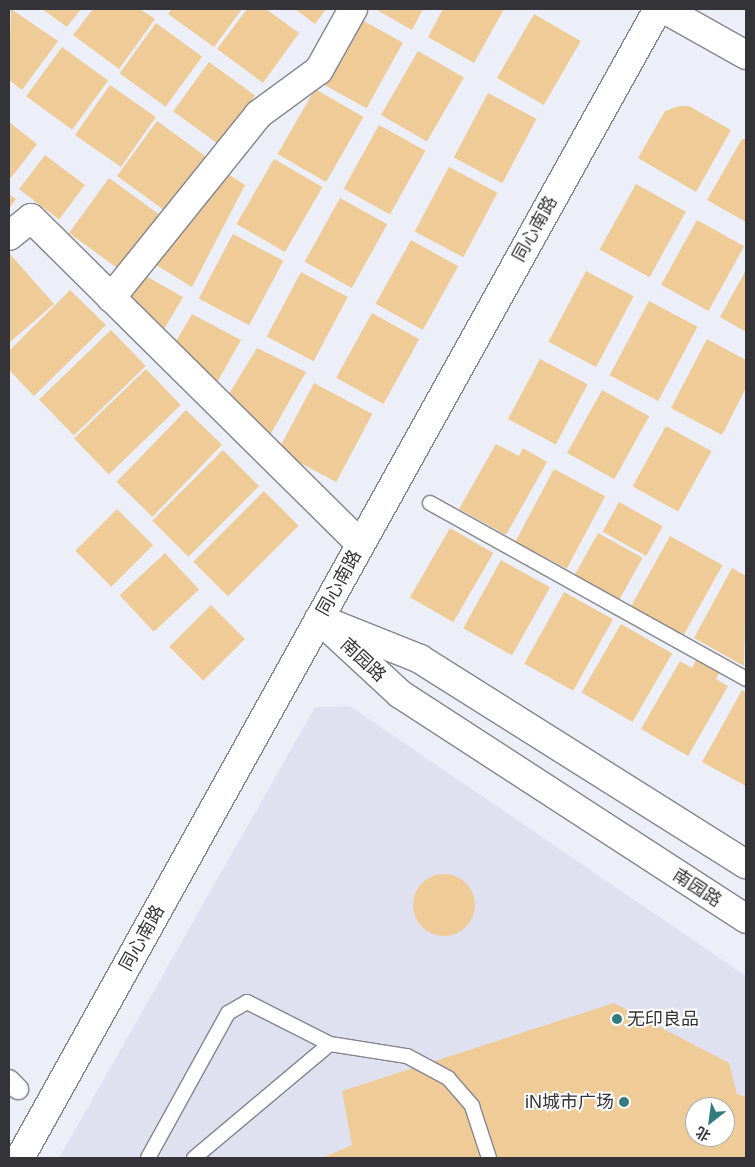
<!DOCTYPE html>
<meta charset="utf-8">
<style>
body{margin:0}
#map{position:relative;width:755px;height:1167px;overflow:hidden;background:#edeff8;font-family:Helvetica,"Noto Sans SC",sans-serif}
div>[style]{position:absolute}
.built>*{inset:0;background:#dfe1f1}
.building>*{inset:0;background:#eecb97;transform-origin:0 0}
.round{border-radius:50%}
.roads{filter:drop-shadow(1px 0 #84858d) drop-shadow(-1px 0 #84858d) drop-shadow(0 1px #84858d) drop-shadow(0 -1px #84858d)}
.service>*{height:14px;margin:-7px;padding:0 7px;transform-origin:7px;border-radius:7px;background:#fff}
.pedestrian>*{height:20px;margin:-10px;padding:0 10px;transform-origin:10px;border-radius:10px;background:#fff}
.minor>*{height:28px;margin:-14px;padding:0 14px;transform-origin:14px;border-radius:14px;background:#fff}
.tertiary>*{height:28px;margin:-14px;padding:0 14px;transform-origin:14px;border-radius:14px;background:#fff}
.secondary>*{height:28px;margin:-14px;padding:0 14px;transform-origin:14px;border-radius:14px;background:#fff}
.dots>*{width:14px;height:14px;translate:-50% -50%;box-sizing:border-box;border:2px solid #fff;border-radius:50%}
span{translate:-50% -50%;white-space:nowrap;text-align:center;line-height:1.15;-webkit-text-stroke:4px #fff;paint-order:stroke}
.street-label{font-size:18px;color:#343438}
.poi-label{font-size:18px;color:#343438}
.left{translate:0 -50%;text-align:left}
.right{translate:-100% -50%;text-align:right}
.frame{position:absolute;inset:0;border:10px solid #343438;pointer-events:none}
.north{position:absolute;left:685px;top:1097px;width:50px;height:50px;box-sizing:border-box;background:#fff;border:1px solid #aeaeaf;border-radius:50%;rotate:210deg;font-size:14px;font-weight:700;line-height:20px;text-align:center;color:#343438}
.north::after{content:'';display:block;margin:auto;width:18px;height:22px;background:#327b7e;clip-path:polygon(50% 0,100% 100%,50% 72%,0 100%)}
</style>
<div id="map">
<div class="built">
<i style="clip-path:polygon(evenodd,350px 706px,746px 976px,746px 1158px,59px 1158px,315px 707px,350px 706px,695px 1107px,725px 1107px,725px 1137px,695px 1137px,695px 1107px)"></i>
</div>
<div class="building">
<i style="clip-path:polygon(11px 9px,58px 41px,22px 90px,9px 80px)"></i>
<i style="clip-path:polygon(42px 9px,81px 9px,67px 27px)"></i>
<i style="clip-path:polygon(93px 9px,140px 9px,155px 19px,119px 69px,73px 35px)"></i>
<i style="clip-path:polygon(172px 9px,242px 9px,214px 47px,168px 14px)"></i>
<i style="clip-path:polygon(247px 9px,266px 9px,299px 33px,263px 83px,217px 49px)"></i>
<i style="clip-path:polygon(295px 9px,326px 9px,315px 24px)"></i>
<i style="clip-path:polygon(375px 9px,423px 9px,412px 30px)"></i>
<i style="clip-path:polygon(443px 9px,504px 9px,474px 63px,428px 37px)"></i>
<i style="left:534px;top:14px;width:54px;height:74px;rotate:30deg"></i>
<i style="left:353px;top:15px;width:57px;height:75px;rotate:29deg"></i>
<i style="left:156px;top:23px;width:57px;height:62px;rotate:36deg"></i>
<i style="left:62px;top:47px;width:57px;height:61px;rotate:36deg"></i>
<i style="left:418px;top:51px;width:53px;height:74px;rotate:30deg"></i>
<i style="left:209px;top:62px;width:57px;height:61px;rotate:36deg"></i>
<i style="left:110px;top:85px;width:56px;height:61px;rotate:35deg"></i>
<i style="left:315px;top:89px;width:56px;height:75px;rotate:30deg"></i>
<i style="left:488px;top:93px;width:55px;height:73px;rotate:28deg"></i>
<i style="clip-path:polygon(679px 106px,689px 106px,731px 130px,696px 192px,638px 158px,665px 111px)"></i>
<i style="left:157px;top:121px;width:63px;height:68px;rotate:36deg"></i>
<i style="clip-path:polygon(9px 122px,37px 144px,11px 178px,9px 177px)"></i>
<i style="left:379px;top:125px;width:53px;height:73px;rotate:29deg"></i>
<i style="clip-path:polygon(742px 139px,746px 139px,746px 222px,707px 200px)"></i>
<i style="left:45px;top:155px;width:50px;height:43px;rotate:37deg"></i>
<i style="left:274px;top:159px;width:56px;height:75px;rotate:30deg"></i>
<i style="left:449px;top:167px;width:55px;height:73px;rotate:28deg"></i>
<i style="clip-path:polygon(223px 171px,245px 185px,192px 287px,148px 260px)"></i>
<i style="left:109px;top:178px;width:63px;height:68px;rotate:36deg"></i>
<i style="left:636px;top:184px;width:57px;height:75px;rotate:29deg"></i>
<i style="clip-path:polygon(9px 194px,16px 199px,9px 209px)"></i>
<i style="left:340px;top:198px;width:54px;height:73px;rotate:29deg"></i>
<i style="left:697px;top:220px;width:54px;height:74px;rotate:29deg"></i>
<i style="left:233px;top:234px;width:57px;height:73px;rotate:28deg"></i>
<i style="left:411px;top:240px;width:54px;height:73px;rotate:29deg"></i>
<i style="clip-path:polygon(9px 253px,54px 304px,9px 343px)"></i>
<i style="clip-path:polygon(746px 270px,746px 332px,720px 317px)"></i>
<i style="left:586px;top:271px;width:54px;height:80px;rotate:28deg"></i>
<i style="left:301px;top:272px;width:53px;height:73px;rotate:28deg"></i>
<i style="clip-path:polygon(144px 275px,183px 297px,160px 336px,123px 305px)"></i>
<i style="clip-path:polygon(70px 290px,106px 325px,34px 396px,9px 370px,9px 351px)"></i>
<i style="left:649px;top:301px;width:55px;height:84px;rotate:28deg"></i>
<i style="left:372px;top:313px;width:54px;height:74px;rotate:29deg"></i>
<i style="clip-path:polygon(192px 314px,241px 340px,215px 386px,172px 348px)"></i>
<i style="left:111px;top:330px;width:50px;height:100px;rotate:46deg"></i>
<i style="clip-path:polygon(707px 339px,746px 360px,746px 388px,722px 435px,671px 408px)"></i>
<i style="clip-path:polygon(257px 348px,306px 372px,270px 435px,224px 402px)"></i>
<i style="left:540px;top:359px;width:54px;height:68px;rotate:28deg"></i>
<i style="left:146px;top:369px;width:50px;height:100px;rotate:46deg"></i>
<i style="left:314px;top:383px;width:66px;height:77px;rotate:28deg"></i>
<i style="left:602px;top:390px;width:54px;height:72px;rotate:29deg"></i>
<i style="left:186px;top:410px;width:50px;height:100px;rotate:44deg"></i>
<i style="left:666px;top:426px;width:52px;height:69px;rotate:29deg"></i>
<i style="clip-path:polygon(496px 444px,519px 456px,523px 448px,547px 462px,506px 535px,459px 509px)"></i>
<i style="left:223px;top:450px;width:51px;height:100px;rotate:45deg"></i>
<i style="left:554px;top:469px;width:58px;height:82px;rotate:28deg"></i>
<i style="left:264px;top:491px;width:49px;height:100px;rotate:45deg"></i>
<i style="left:619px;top:502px;width:50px;height:34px;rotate:29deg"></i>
<i style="left:117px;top:509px;width:51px;height:59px;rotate:45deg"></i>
<i style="left:450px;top:528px;width:50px;height:80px;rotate:30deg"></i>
<i style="left:598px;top:533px;width:51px;height:48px;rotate:29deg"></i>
<i style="left:670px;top:536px;width:60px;height:80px;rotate:29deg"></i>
<i style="left:165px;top:553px;width:50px;height:62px;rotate:47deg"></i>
<i style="left:501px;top:560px;width:56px;height:78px;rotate:29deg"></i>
<i style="clip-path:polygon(732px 568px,746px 576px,744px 666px,694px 638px)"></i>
<i style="left:564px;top:592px;width:56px;height:82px;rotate:29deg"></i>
<i style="left:211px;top:605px;width:48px;height:59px;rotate:45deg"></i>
<i style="left:621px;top:624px;width:59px;height:79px;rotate:30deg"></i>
<i style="clip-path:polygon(696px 660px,719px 673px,716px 679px,728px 686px,688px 756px,641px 729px,680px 661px,692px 668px)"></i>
<i style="clip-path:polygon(742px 690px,746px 693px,746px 786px,702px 762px)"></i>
<i class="round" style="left:413px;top:874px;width:62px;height:62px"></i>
<i style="clip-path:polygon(evenodd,614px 1003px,729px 1063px,737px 1094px,746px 1097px,746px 1158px,322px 1158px,352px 1145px,342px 1091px,614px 1003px,695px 1107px,725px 1107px,725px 1137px,695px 1137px,695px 1107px)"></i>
</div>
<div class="roads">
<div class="service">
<i style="left:430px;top:503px;width:362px;rotate:29.1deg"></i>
<i style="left:148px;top:1158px;width:166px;rotate:-61.1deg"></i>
<i style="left:228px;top:1013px;width:22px;rotate:-30deg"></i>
<i style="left:247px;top:1002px;width:93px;rotate:26.8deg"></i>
<i style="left:330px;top:1044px;width:78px;rotate:8.9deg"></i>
<i style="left:407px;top:1056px;width:47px;rotate:28.2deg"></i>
<i style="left:448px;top:1078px;width:37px;rotate:49deg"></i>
<i style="left:472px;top:1106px;width:55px;rotate:71.9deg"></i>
<i style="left:194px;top:1158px;width:177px;rotate:-40deg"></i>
</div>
<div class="pedestrian">
<i style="left:9px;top:1080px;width:13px;rotate:45deg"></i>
</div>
<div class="minor">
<i style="left:9px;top:236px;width:28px;rotate:-39deg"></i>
<i style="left:31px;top:218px;width:463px;rotate:44.7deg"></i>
<i style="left:111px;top:298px;width:236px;rotate:-51.2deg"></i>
<i style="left:259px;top:114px;width:74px;rotate:-36.3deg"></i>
<i style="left:319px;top:70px;width:70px;rotate:-60.9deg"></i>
</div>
<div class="tertiary">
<i style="left:664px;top:9px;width:94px;rotate:29.3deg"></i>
<i style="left:319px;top:619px;width:110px;rotate:42.8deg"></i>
<i style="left:400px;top:694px;width:413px;rotate:33deg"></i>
<i style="left:335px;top:625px;width:92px;rotate:21.8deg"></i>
<i style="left:420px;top:659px;width:385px;rotate:32.2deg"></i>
</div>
<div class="secondary">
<i style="left:20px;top:1158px;width:1314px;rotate:-60.96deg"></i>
</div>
</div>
<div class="dots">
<i style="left:617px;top:1019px;background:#327b7e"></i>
<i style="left:624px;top:1102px;background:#327b7e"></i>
</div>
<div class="street-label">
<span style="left:535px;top:229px;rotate:-61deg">同心南路</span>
<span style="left:339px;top:583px;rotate:-61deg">同心南路</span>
<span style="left:363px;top:660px;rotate:43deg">南园路</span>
<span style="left:697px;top:888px;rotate:33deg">南园路</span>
<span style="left:142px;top:938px;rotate:-61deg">同心南路</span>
</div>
<div class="poi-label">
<span class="left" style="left:627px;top:1019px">无印良品</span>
<span class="right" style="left:614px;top:1102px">iN城市广场</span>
</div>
<div class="frame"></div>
<div class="north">北</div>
</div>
